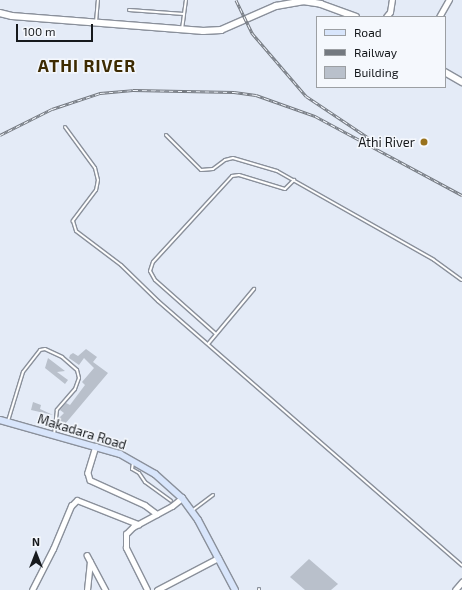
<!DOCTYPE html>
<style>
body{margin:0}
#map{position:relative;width:462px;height:590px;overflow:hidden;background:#e4ebf7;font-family:"Exo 2",sans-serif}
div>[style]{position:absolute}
.building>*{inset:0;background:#b9c0cb}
.roads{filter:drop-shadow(1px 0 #8a909b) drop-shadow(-1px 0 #8a909b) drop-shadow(0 1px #8a909b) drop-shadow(0 -1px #8a909b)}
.service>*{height:2px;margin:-1px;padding:0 1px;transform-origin:1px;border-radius:1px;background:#fff}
.minor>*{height:4.5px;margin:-2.25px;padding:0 2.25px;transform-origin:2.25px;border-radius:2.25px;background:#fff}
.tertiary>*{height:5.5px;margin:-2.75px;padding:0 2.75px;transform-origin:2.75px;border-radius:2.75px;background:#fff}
.secondary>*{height:6px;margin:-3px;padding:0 3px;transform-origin:3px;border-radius:3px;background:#d8e5fb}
.rail>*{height:3px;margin-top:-1.5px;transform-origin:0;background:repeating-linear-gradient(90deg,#f5f8fd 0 4.5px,#747980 0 9px);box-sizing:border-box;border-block:1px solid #747980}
.dots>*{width:11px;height:11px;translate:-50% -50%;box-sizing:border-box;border:2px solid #f5f8fd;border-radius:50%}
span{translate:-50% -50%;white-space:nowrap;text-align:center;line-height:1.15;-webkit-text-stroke:3px #f5f8fd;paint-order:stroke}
.poi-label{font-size:13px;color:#16191d}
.right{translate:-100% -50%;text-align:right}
.street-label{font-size:13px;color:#16191d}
.district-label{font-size:17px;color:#3d2b02;font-weight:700;letter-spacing:1px}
.legend{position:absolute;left:316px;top:16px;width:130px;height:72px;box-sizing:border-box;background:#f5f8fd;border:1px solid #9c9fa3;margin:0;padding:5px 7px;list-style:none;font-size:12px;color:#16191d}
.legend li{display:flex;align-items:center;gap:8px;height:20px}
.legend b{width:20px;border:1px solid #9c9fa3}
.north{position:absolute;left:16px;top:534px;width:40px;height:40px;-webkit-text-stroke:3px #f5f8fd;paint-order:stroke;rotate:0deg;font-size:11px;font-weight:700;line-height:16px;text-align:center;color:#16191d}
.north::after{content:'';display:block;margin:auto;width:14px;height:18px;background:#16191d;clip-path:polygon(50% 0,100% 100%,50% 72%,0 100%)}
.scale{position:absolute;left:16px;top:24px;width:77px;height:18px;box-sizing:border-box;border:2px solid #16191d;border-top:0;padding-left:5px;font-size:12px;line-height:14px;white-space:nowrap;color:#16191d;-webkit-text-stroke:3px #f5f8fd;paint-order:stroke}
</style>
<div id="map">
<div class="building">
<i style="clip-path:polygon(86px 349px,97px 357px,93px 362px,108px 373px,65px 424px,58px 419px,64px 413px,60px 410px,66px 403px,70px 405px,85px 385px,82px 382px,94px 368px,84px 358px,79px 365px,69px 358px,70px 355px,73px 353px,78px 356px)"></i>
<i style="clip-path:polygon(48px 358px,65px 371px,57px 372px,68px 380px,65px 384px,45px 368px)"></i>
<i style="clip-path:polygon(33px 402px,41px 405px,40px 409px,53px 415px,31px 410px)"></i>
<i style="clip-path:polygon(309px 559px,338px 584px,331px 590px,305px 590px,290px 577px)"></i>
</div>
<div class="roads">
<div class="service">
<i style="left:129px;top:10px;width:55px;rotate:4.2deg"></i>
<i style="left:184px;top:14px;width:14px;rotate:-82deg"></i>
<i style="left:96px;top:22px;width:22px;rotate:-85deg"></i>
<i style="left:182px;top:29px;width:15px;rotate:-82deg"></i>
<i style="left:65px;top:127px;width:51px;rotate:53.8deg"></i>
<i style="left:95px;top:168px;width:12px;rotate:76deg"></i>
<i style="left:98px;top:180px;width:10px;rotate:101deg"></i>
<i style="left:96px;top:190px;width:39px;rotate:127deg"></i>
<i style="left:73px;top:221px;width:10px;rotate:73deg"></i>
<i style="left:76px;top:231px;width:56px;rotate:37.1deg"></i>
<i style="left:121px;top:265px;width:52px;rotate:44.2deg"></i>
<i style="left:158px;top:301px;width:403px;rotate:41deg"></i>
<i style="left:166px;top:135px;width:49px;rotate:45deg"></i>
<i style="left:201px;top:170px;width:12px;rotate:-5deg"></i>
<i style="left:213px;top:169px;width:15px;rotate:-37deg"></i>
<i style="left:225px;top:160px;width:8px;rotate:-14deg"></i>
<i style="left:233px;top:158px;width:46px;rotate:16.5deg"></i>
<i style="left:277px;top:171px;width:180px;rotate:29.5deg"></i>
<i style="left:434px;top:260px;width:34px;rotate:36deg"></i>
<i style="left:216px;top:334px;width:81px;rotate:-138.5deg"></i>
<i style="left:155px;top:280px;width:10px;rotate:-119deg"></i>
<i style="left:150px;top:271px;width:9px;rotate:-72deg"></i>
<i style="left:153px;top:262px;width:117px;rotate:-47.4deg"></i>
<i style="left:232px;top:176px;width:7px;rotate:-8deg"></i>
<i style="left:239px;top:175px;width:48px;rotate:16.9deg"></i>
<i style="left:285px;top:189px;width:13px;rotate:-45deg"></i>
<i style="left:208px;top:344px;width:72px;rotate:-50.1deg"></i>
<i style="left:8px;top:421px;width:51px;rotate:-73deg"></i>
<i style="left:23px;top:372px;width:28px;rotate:-52deg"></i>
<i style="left:40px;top:350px;width:5px;rotate:-11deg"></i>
<i style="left:45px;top:349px;width:19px;rotate:25deg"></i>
<i style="left:62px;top:357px;width:20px;rotate:41deg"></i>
<i style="left:77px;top:370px;width:8px;rotate:76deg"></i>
<i style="left:79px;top:378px;width:12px;rotate:110deg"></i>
<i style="left:75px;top:389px;width:28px;rotate:131deg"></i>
<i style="left:57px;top:410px;width:24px;rotate:97deg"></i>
<i style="left:133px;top:463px;width:6px;rotate:99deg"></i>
<i style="left:132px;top:469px;width:8px;rotate:30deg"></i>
<i style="left:139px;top:473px;width:11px;rotate:56deg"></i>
<i style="left:145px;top:482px;width:32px;rotate:36deg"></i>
<i style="left:193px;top:510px;width:25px;rotate:-37deg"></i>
<i style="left:259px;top:589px;width:1px;rotate:90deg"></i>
</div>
<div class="minor">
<i style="left:386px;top:17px;width:6px;rotate:-51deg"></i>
<i style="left:390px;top:12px;width:12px;rotate:-81deg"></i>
<i style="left:439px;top:17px;width:20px;rotate:-60deg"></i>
<i style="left:96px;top:446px;width:28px;rotate:107deg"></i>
<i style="left:88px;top:473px;width:7px;rotate:74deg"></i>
<i style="left:90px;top:480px;width:60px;rotate:24.4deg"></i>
<i style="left:145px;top:505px;width:15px;rotate:37deg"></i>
<i style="left:87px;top:555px;width:40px;rotate:62deg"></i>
<i style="left:32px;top:590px;width:46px;rotate:-62.9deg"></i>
<i style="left:53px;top:549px;width:47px;rotate:-67.3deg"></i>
<i style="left:71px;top:506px;width:8px;rotate:-45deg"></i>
<i style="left:77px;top:500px;width:66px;rotate:21.5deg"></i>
<i style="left:87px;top:590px;width:28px;rotate:-84deg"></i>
<i style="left:147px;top:590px;width:47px;rotate:-116.6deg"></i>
<i style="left:126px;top:548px;width:14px;rotate:-90deg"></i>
<i style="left:126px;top:534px;width:10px;rotate:-45deg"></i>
<i style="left:133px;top:527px;width:44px;rotate:-28.3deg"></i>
<i style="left:172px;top:506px;width:13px;rotate:-39deg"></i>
<i style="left:157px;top:590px;width:69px;rotate:-27.7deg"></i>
<i style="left:455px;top:590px;width:11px;rotate:-49deg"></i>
</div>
<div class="tertiary">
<i style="left:0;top:13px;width:12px;rotate:14deg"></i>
<i style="left:12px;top:16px;width:192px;rotate:4.5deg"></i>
<i style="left:203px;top:31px;width:18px;rotate:-3deg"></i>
<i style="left:221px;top:30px;width:60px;rotate:-23.6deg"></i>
<i style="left:276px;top:6px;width:27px;rotate:-10deg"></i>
<i style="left:303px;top:1px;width:18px;rotate:9deg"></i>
<i style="left:321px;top:4px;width:37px;rotate:20deg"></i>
<i style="left:445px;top:72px;width:20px;rotate:30deg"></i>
</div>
<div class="secondary">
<i style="left:0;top:420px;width:125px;rotate:15.8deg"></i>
<i style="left:120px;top:454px;width:40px;rotate:29.7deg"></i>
<i style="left:155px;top:474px;width:36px;rotate:42deg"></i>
<i style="left:182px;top:498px;width:27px;rotate:54deg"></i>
<i style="left:198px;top:520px;width:79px;rotate:62.1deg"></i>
</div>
</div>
<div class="rail">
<i style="left:236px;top:0;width:37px;rotate:64deg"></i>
<i style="left:252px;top:33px;width:83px;rotate:49.4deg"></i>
<i style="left:306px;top:96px;width:76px;rotate:33.7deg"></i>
<i style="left:0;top:135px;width:58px;rotate:-26.6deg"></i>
<i style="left:52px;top:109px;width:51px;rotate:-18.4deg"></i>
<i style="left:100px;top:93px;width:33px;rotate:-5deg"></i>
<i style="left:133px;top:90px;width:101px;rotate:1.1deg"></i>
<i style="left:234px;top:92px;width:22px;rotate:8deg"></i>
<i style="left:256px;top:95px;width:63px;rotate:19.6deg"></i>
<i style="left:315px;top:116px;width:167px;rotate:28.3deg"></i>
</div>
<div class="dots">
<i style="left:424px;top:142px;background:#99721d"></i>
</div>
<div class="poi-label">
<span class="right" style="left:415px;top:142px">Athi River</span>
</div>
<div class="street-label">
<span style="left:82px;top:432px;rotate:17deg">Makadara Road</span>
</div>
<div class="district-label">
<span style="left:87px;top:66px">ATHI RIVER</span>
</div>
<ul class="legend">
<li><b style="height:5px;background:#d8e5fb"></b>Road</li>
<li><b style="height:5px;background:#747980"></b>Railway</li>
<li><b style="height:11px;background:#b9c0cb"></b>Building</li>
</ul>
<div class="north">N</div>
<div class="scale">100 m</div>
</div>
